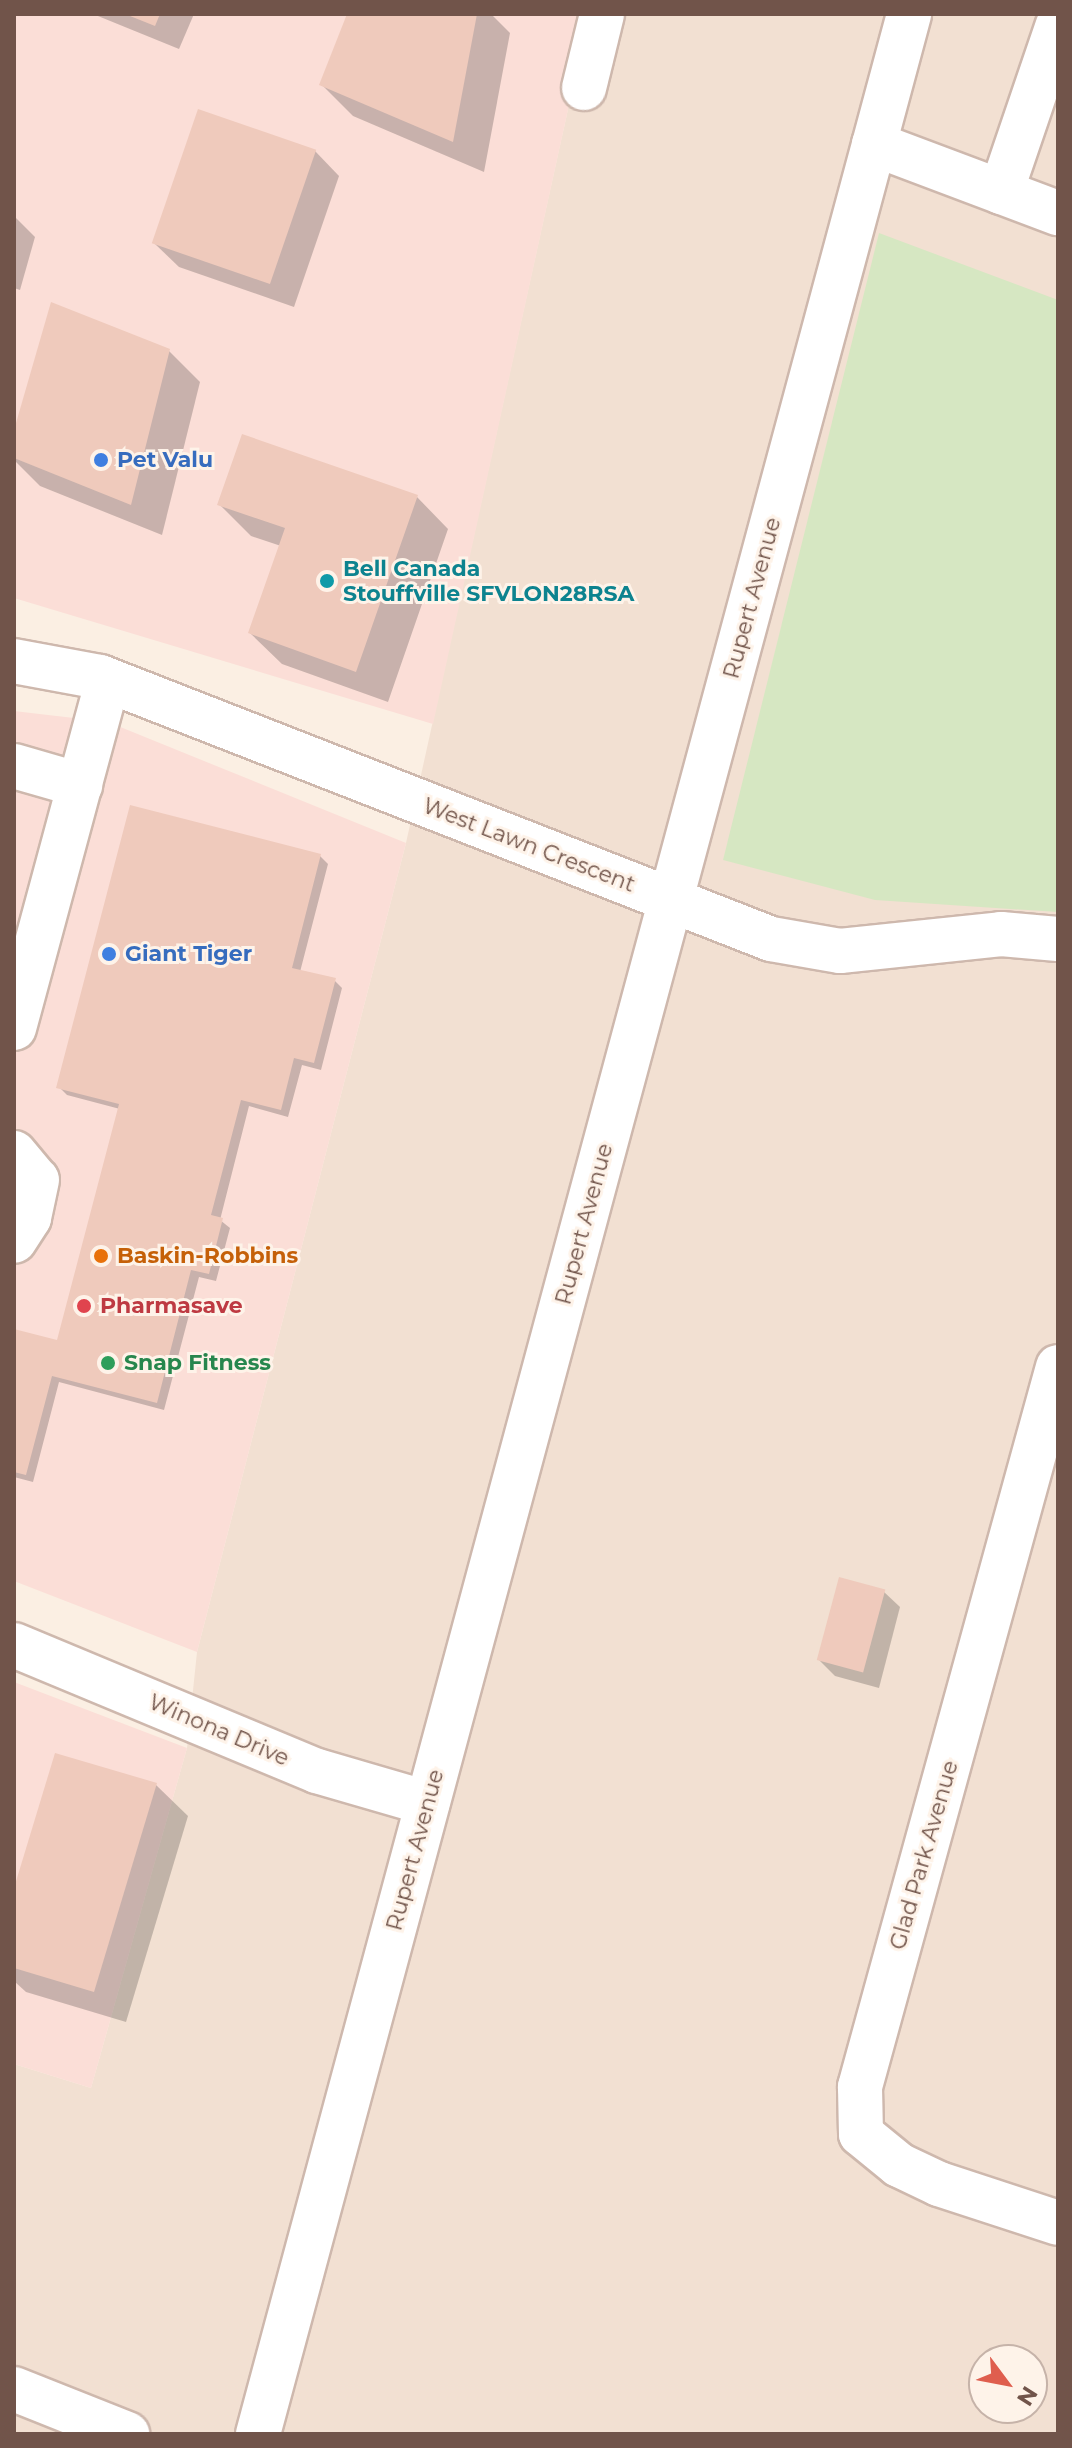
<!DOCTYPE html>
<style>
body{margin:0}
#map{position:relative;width:1072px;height:2448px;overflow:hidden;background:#fbefe3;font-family:Montserrat,sans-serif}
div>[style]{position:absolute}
.residential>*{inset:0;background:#f2e0d2}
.commercial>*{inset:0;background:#fbded7}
.green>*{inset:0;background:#d6e7c2}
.shadow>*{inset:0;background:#0003}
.building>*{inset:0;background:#efcabc;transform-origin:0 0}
.roads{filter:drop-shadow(2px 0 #ceb8ad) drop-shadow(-2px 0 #ceb8ad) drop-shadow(0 2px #ceb8ad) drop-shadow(0 -2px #ceb8ad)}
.minor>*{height:44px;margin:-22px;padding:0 22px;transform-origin:22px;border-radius:22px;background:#fff}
.dots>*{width:22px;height:22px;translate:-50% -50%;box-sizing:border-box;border:4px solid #fef3e9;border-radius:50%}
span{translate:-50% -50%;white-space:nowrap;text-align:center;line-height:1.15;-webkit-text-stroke:6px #fef3e9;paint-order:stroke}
.shop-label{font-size:22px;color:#366cbe;font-weight:700}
.left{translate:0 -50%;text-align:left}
.culture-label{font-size:22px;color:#0d838f;font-weight:700}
.street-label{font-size:22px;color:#71544a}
.food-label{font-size:22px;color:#c56008;font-weight:700}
.health-label{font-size:22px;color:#be3a42;font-weight:700}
.leisure-label{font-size:22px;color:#27864d;font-weight:700}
.frame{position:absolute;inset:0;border:16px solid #71544a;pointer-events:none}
.north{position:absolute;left:968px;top:2344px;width:80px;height:80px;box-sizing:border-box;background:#fef3e9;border:2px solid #c6b3a9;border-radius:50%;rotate:122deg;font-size:22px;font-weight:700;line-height:32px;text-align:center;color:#71544a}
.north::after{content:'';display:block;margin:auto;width:28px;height:36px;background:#df5e4e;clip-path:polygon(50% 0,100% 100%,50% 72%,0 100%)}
</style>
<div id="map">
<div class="residential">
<i style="clip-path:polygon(evenodd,589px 14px,1058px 14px,1058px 2434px,14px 2434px,14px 2064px,91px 2088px,187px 1748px,197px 1652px,406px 843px,589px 14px,984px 2360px,1032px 2360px,1032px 2408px,984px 2408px,984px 2360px)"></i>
</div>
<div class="commercial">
<i style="clip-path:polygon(14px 14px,589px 14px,433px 724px,14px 598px)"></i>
<i style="clip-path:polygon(14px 711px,108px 722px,406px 843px,197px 1652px,14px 1581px)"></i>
<i style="clip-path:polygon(14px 1682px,187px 1748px,91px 2088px,14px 2064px)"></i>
</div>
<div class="green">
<i style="clip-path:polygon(879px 233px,1058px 300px,1058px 912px,875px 900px,723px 860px)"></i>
</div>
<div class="shadow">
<i style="clip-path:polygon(93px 14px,194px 14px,179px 49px)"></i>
<i style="clip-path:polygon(349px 14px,491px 14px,510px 33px,484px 172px,353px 116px,322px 85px)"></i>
<i style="clip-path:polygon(315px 151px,339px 176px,294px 307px,179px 267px,154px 243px)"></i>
<i style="clip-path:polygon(14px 216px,35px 237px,20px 290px,14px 288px)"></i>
<i style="clip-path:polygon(169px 351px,200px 382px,162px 535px,40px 486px,14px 460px,14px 437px)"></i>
<i style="clip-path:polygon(417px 497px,448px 529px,388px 702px,282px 664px,250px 633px,281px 546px,251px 536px,219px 504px)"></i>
<i style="clip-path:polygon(320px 856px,328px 864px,300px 972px,334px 980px,342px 988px,321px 1070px,302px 1065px,288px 1117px,249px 1106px,220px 1220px,230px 1228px,216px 1281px,199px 1277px,164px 1410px,59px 1382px,33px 1482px,14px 1477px,14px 1331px,59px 1343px,120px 1109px,67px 1095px,59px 1087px)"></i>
<i style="clip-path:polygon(883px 1591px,900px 1607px,879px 1688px,835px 1676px,819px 1660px)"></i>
<i style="clip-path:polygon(156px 1785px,188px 1816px,126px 2022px,26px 1992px,14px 1981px,14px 1895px)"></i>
</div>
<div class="building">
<i style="clip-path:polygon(125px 14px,160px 14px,155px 26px)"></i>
<i style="clip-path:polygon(347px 14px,477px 14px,453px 142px,319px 85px)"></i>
<i style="left:198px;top:109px;width:125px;height:142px;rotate:19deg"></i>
<i style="clip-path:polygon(51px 302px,170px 349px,131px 505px,14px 458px,14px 430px)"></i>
<i style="clip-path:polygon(242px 434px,418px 495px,356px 672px,248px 633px,285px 528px,217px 505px)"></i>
<i style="clip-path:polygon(130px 805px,321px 854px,292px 968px,336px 978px,314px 1063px,294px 1058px,281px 1110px,241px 1100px,211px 1215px,223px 1218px,209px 1274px,191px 1270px,157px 1403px,52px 1376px,26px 1475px,14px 1472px,14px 1329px,57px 1340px,119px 1104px,56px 1088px)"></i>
<i style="left:839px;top:1577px;width:48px;height:86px;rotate:15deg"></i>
<i style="clip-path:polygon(55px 1753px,157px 1783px,94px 1992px,14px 1968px,14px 1888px)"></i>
</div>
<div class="roads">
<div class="minor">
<i style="left:584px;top:88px;width:76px;rotate:-76.3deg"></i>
<i style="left:874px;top:144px;width:197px;rotate:20.6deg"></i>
<i style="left:1001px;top:192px;width:176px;rotate:-71.2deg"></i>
<i style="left:14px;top:661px;width:87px;rotate:10.5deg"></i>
<i style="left:100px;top:677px;width:720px;rotate:21.33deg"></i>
<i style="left:771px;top:939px;width:70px;rotate:9.9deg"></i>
<i style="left:840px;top:951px;width:162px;rotate:-6deg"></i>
<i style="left:1001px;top:934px;width:57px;rotate:5deg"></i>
<i style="left:14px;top:766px;width:69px;rotate:16.1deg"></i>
<i style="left:14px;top:1028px;width:360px;rotate:-74.9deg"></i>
<i style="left:14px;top:1153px;width:35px;rotate:50deg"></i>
<i style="left:37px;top:1180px;width:39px;rotate:102deg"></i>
<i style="left:29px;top:1218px;width:27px;rotate:123deg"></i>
<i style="left:1058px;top:1367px;width:747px;rotate:105.38deg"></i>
<i style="left:860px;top:2087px;width:47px;rotate:88.8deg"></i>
<i style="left:861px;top:2134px;width:49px;rotate:39.2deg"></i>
<i style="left:899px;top:2165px;width:44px;rotate:25.4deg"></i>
<i style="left:939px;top:2184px;width:125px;rotate:18.1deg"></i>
<i style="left:14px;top:1645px;width:328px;rotate:22.6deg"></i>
<i style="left:317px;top:1771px;width:115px;rotate:16.2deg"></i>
<i style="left:14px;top:2389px;width:122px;rotate:21.7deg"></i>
<i style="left:258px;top:2434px;width:2506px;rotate:-74.94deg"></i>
</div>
</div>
<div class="dots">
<i style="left:101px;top:460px;background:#3f7fe0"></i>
<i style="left:327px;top:581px;background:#0f9aa8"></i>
<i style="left:109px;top:954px;background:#3f7fe0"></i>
<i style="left:101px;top:1256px;background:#e8710a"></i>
<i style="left:84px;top:1306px;background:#e0444e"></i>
<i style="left:108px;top:1363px;background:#2e9e5b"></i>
</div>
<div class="shop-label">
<span class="left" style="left:117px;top:460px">Pet Valu</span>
<span class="left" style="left:125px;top:954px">Giant Tiger</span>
</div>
<div class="culture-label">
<span class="left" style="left:343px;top:581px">Bell Canada<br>Stouffville SFVLON28RSA</span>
</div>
<div class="street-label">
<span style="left:752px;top:598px;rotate:-75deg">Rupert Avenue</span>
<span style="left:529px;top:845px;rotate:21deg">West Lawn Crescent</span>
<span style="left:584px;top:1224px;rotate:-75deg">Rupert Avenue</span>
<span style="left:219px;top:1730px;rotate:23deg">Winona Drive</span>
<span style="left:415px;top:1850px;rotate:-75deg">Rupert Avenue</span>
<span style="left:924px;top:1855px;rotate:-74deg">Glad Park Avenue</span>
</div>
<div class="food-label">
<span class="left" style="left:117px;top:1256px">Baskin-Robbins</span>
</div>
<div class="health-label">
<span class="left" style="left:100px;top:1306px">Pharmasave</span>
</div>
<div class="leisure-label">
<span class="left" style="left:124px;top:1363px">Snap Fitness</span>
</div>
<div class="frame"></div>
<div class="north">N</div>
</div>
